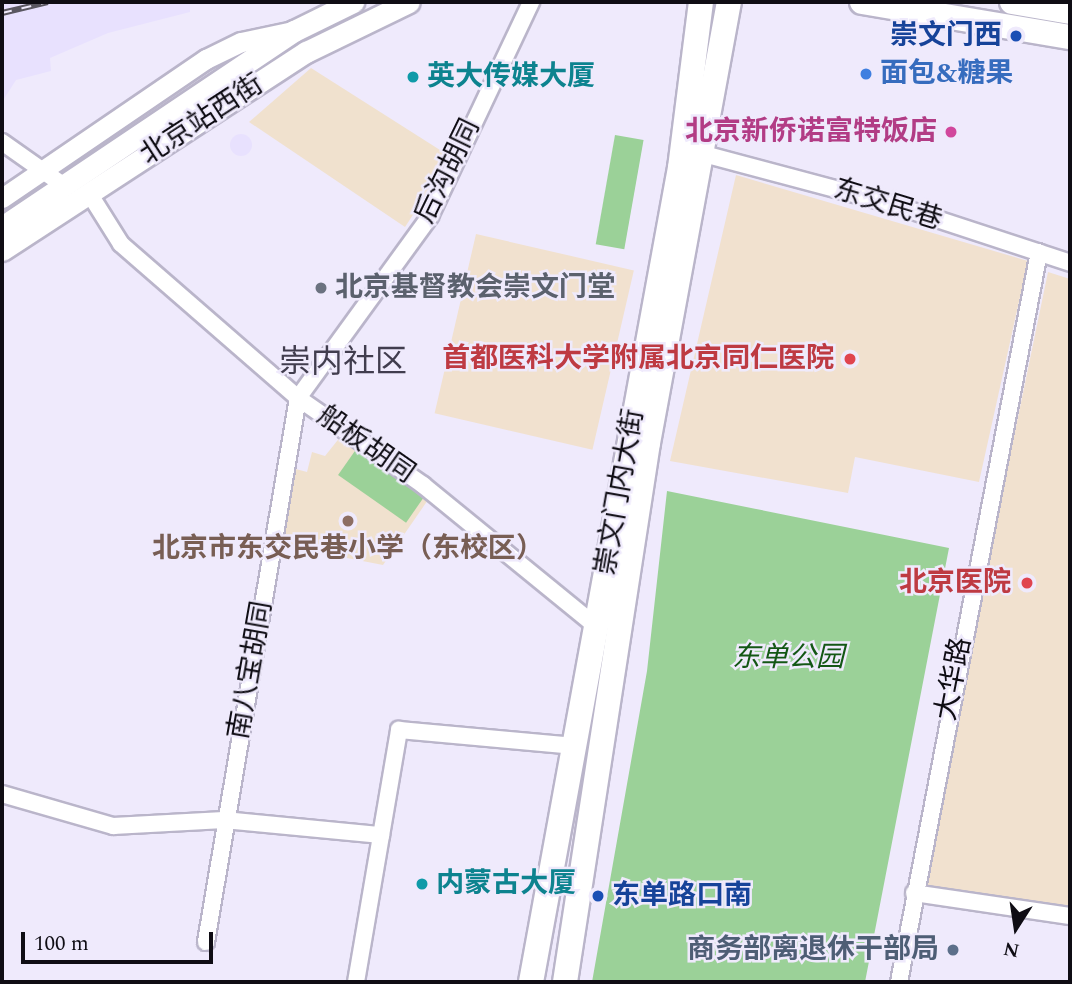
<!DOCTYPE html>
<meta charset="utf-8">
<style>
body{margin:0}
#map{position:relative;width:1072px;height:984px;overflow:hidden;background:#efeafc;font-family:Spectral,"Noto Sans SC",serif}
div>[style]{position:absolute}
.built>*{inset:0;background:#e8e1fe}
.round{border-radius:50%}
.education>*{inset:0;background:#f0e1ce}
.medical>*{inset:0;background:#f1e1cf;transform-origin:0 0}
.green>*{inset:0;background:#9bd198;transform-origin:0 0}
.roads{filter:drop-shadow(2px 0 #bab5ca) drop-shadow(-2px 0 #bab5ca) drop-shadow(0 2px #bab5ca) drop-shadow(0 -2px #bab5ca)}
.minor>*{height:16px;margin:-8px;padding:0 8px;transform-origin:8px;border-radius:8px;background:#fff}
.tertiary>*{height:19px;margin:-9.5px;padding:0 9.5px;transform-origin:9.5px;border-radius:9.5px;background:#fff}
.secondary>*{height:21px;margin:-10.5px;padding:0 10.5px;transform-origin:10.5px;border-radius:10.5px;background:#fff}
.primary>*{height:24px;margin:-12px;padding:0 12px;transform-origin:12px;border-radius:12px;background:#fff}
.rail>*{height:6px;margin-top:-3px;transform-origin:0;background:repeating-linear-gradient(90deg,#efeafc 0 10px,#5a5761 0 20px);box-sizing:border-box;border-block:2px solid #5a5761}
.dots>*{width:19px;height:19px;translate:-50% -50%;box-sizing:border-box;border:4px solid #efeafc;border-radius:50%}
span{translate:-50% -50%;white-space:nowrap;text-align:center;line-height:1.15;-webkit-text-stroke:5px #efeafc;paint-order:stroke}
.transit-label{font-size:28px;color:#164399;font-weight:700}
.right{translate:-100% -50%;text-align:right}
.left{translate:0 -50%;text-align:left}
.shop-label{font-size:28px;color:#366cbe;font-weight:700}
.culture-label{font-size:28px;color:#0d838f;font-weight:700}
.street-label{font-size:28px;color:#0f0d14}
.hotel-label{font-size:28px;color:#b23c85;font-weight:700}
.worship-label{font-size:28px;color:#5b616d;font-weight:700}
.health-label{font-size:28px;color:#be3a42;font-weight:700}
.education-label{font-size:28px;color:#785e54;font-weight:700}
.park-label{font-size:28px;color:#135715;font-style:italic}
.service-label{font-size:28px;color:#4e5e75;font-weight:700}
.quarter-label{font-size:32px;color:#413d4e}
.frame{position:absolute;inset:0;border:4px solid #0f0d14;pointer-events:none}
.north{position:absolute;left:981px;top:893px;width:70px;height:70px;-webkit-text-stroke:5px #efeafc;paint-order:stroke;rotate:192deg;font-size:19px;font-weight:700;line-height:28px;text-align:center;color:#0f0d14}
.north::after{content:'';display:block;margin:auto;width:24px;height:32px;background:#0f0d14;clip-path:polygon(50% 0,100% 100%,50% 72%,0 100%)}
.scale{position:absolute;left:21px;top:932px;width:192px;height:32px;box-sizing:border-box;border:4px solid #0f0d14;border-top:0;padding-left:9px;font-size:21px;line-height:24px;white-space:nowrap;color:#0f0d14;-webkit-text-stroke:5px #efeafc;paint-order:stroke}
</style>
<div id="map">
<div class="built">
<i style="clip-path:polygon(2px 2px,190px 2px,190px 12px,108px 33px,50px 58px,51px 71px,16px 80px,2px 102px)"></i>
<i class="round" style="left:230px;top:134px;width:22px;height:22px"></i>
</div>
<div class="education">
<i style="clip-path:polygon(311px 68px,451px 157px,405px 227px,249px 122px)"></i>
<i style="clip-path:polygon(341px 436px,430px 497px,383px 565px,280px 545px,292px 468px,307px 472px,312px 452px,325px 456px)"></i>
</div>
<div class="medical">
<i style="clip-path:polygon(736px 175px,1028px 261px,979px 482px,855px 457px,848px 493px,670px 461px)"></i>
<i style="left:476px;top:234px;width:162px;height:184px;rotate:13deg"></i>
<i style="clip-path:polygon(1048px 272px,1070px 279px,1070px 910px,921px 886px)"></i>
</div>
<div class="green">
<i style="left:615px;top:135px;width:29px;height:111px;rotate:10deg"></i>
<i style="left:357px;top:448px;width:83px;height:33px;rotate:35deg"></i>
<i style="clip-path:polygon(667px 491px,949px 548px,865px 982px,592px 982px,647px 671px)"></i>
</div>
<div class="roads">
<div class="minor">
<i style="left:2px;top:142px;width:75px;rotate:35.2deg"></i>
<i style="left:704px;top:154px;width:190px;rotate:14.9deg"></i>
<i style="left:888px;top:203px;width:192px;rotate:18.2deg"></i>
<i style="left:89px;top:193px;width:60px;rotate:57.9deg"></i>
<i style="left:121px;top:244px;width:235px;rotate:41deg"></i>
<i style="left:298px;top:398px;width:152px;rotate:34.8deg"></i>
<i style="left:423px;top:485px;width:223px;rotate:39.2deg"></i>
<i style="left:2px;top:794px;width:116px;rotate:16.1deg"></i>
<i style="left:113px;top:826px;width:111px;rotate:-3.1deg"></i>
<i style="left:224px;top:820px;width:158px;rotate:5.5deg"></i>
<i style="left:914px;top:893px;width:158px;rotate:8.4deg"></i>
<i style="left:206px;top:942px;width:552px;rotate:-80.4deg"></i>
<i style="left:298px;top:398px;width:225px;rotate:-54deg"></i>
<i style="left:430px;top:216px;width:237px;rotate:-64.7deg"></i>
<i style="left:356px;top:982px;width:256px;rotate:-80.3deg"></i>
<i style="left:399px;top:730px;width:177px;rotate:5.2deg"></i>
<i style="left:899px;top:982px;width:743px;rotate:-79.14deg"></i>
</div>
<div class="tertiary">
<i style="left:2px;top:198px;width:247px;rotate:-34.3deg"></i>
<i style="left:206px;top:59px;width:39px;rotate:-26deg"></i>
<i style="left:241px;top:42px;width:53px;rotate:-11.9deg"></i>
</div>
<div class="secondary">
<i style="left:2px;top:227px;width:352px;rotate:-33.9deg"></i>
<i style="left:294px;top:31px;width:66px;rotate:-26.2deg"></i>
<i style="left:2px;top:250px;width:363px;rotate:-33.1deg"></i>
<i style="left:306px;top:52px;width:114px;rotate:-25.9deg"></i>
</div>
<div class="primary">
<i style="left:862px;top:2px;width:211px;rotate:9.6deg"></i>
<i style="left:1012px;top:2px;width:59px;rotate:9.8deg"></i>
<i style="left:531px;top:982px;width:828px;rotate:-79.63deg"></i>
<i style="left:680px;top:168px;width:167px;rotate:-82.8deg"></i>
<i style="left:565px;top:982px;width:545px;rotate:-81.25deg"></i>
<i style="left:648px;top:443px;width:448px;rotate:-79.6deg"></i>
</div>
</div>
<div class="rail">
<i style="left:2px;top:2px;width:1px"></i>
<i style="left:2px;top:13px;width:47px;rotate:-13.4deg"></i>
</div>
<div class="dots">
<i style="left:1016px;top:36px;background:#1a4fb4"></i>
<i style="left:866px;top:74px;background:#3f7fe0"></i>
<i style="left:413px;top:77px;background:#0f9aa8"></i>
<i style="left:951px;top:132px;background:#d1479c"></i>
<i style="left:321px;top:288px;background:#6b7280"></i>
<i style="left:850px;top:359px;background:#e0444e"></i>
<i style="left:348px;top:521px;background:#8d6e63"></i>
<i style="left:1027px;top:583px;background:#e0444e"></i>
<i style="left:422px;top:884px;background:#0f9aa8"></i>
<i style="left:598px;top:896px;background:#1a4fb4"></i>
<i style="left:953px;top:950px;background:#5c6f8a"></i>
</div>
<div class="transit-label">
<span class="right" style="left:1002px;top:36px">崇文门西</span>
<span class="left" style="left:612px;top:896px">东单路口南</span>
</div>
<div class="shop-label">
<span class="left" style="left:880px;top:74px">面包&amp;糖果</span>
</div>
<div class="culture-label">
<span class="left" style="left:427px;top:77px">英大传媒大厦</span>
<span class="left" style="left:436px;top:884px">内蒙古大厦</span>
</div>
<div class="street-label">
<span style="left:202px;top:120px;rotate:-33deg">北京站西街</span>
<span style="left:448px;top:171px;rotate:-64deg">后沟胡同</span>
<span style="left:888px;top:205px;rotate:17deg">东交民巷</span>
<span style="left:366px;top:445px;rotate:35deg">船板胡同</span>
<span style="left:620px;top:492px;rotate:-80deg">崇文门内大街</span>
<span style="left:251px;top:670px;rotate:-80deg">南八宝胡同</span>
<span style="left:954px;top:679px;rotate:-79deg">大华路</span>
</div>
<div class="hotel-label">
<span class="right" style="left:937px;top:132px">北京新侨诺富特饭店</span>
</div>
<div class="worship-label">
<span class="left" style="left:335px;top:288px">北京基督教会崇文门堂</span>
</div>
<div class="health-label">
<span class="right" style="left:834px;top:359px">首都医科大学附属北京同仁医院</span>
<span class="right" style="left:1011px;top:583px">北京医院</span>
</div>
<div class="education-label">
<span style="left:348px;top:549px">北京市东交民巷小学（东校区）</span>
</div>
<div class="park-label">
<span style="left:788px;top:658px">东单公园</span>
</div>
<div class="service-label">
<span class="right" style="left:939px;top:950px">商务部离退休干部局</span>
</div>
<div class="quarter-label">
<span style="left:343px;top:363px">崇内社区</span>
</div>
<div class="frame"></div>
<div class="north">N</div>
<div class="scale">100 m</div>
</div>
